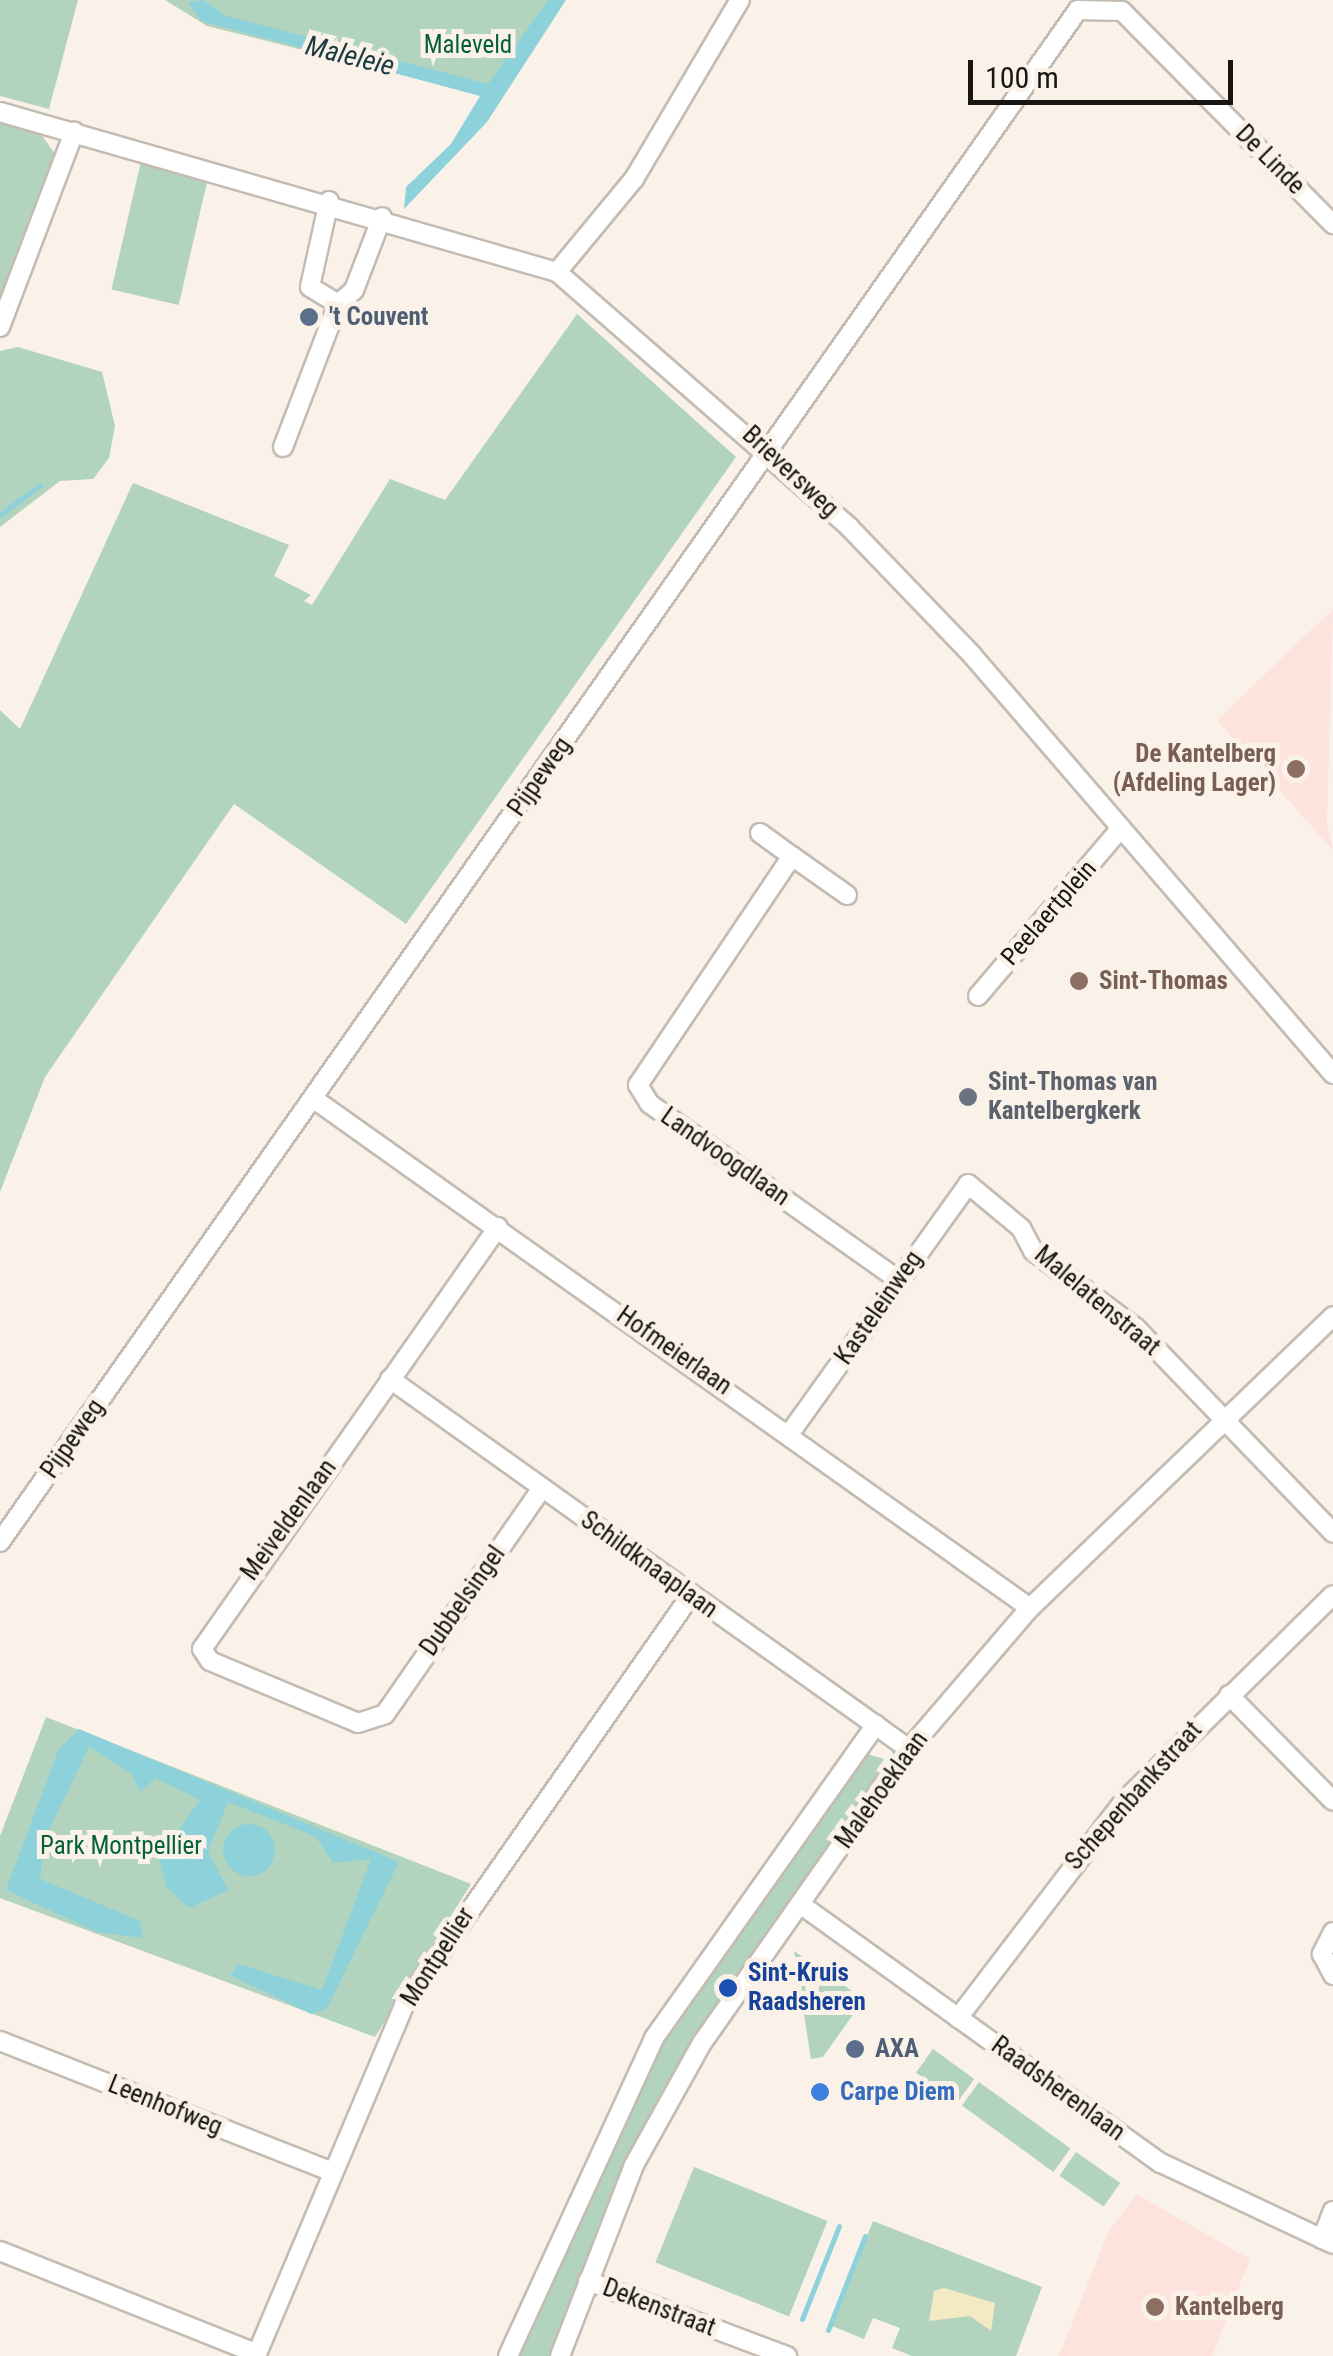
<!DOCTYPE html>
<style>
body{margin:0}
#map{position:relative;width:1333px;height:2356px;overflow:hidden;background:#faf2e8;font-family:"Roboto Condensed",sans-serif}
div>[style]{position:absolute}
.education>*{inset:0;background:#fde2de}
.green>*{inset:0;background:#b2d3be;transform-origin:0 0}
.sand>*{inset:0;background:#f3eac4}
.water>*{inset:0;background:#8dd1db}
.round{border-radius:50%}
.stream>*{height:5px;margin:-2.5px;padding:0 2.5px;transform-origin:2.5px;border-radius:2.5px;background:#8dd1db}
.roads{filter:drop-shadow(2px 0 #c4bcb3) drop-shadow(-2px 0 #c4bcb3) drop-shadow(0 2px #c4bcb3) drop-shadow(0 -2px #c4bcb3)}
.minor>*{height:18px;margin:-9px;padding:0 9px;transform-origin:9px;border-radius:9px;background:#fff}
.dots>*{width:28px;height:28px;translate:-50% -50%;box-sizing:border-box;border:5px solid #faf2e8;border-radius:50%}
span{translate:-50% -50%;white-space:nowrap;text-align:center;line-height:1.15;-webkit-text-stroke:10px #faf2e8;paint-order:stroke}
.park-label{font-size:25px;color:#05613b}
.street-label{font-size:25px;color:#181512}
.service-label{font-size:25px;color:#4e5e75;font-weight:700}
.left{translate:0 -50%;text-align:left}
.education-label{font-size:25px;color:#785e54;font-weight:700}
.right{translate:-100% -50%;text-align:right}
.worship-label{font-size:25px;color:#5b616d;font-weight:700}
.transit-label{font-size:25px;color:#164399;font-weight:700}
.shop-label{font-size:25px;color:#366cbe;font-weight:700}
.water-label{font-size:28px;color:#1a3b40;font-style:italic}
.scale{position:absolute;left:968px;top:60px;width:265px;height:45px;box-sizing:border-box;border:5px solid #181512;border-top:0;padding-left:12px;font-size:30px;line-height:35px;white-space:nowrap;color:#181512;-webkit-text-stroke:8px #faf2e8;paint-order:stroke}
</style>
<div id="map">
<div class="education">
<i style="clip-path:polygon(1333px 609px,1327px 823px,1333px 850px,1217px 720px)"></i>
<i style="clip-path:polygon(1136px 2194px,1250px 2259px,1212px 2356px,1059px 2356px,1108px 2233px)"></i>
</div>
<div class="green">
<i style="clip-path:polygon(0 0,78px 0,49px 109px,0 96px)"></i>
<i style="clip-path:polygon(165px 0,557px 0,486px 96px,207px 26px)"></i>
<i style="clip-path:polygon(0 120px,38px 130px,58px 158px,0 325px)"></i>
<i style="left:142px;top:157px;width:69px;height:136px;rotate:13deg"></i>
<i style="clip-path:polygon(577px 314px,736px 457px,406px 924px,234px 804px,45px 1077px,0 1192px,0 710px,20px 729px,133px 483px,289px 545px,274px 576px,311px 595px,304px 601px,312px 605px,390px 479px,445px 500px)"></i>
<i style="clip-path:polygon(18px 347px,102px 372px,115px 426px,109px 458px,93px 479px,60px 481px,0 527px,0 351px)"></i>
<i style="clip-path:polygon(46px 1717px,471px 1884px,375px 2037px,0 1898px,0 1836px)"></i>
<i style="clip-path:polygon(864px 1753px,884px 1759px,883px 1774px,680px 2065px,619px 2180px,549px 2356px,517px 2356px,659px 2044px)"></i>
<i style="clip-path:polygon(794px 1951px,864px 1999px,823px 2057px,811px 2059px)"></i>
<i style="left:933px;top:2049px;width:51px;height:29px;rotate:36deg"></i>
<i style="left:979px;top:2082px;width:113px;height:29px;rotate:36deg"></i>
<i style="left:1076px;top:2152px;width:54px;height:29px;rotate:35deg"></i>
<i style="left:694px;top:2167px;width:144px;height:103px;rotate:22deg"></i>
<i style="clip-path:polygon(873px 2221px,1042px 2287px,1016px 2356px,912px 2356px,892px 2348px,900px 2328px,873px 2318px,864px 2339px,832px 2326px)"></i>
</div>
<div class="sand">
<i style="clip-path:polygon(944px 2288px,995px 2303px,991px 2331px,970px 2316px,929px 2321px,934px 2291px)"></i>
</div>
<div class="water">
<i style="clip-path:polygon(203px 0,227px 16px,488px 84px,548px 0,566px 0,487px 122px,404px 209px,406px 187px,451px 144px,480px 96px,201px 21px,188px 2px)"></i>
<i style="clip-path:polygon(79px 1729px,399px 1862px,327px 2008px,311px 2014px,230px 1975px,239px 1964px,322px 1990px,371px 1859px,333px 1863px,315px 1836px,228px 1802px,208px 1851px,228px 1890px,189px 1908px,167px 1888px,159px 1858px,200px 1800px,155px 1778px,140px 1792px,132px 1774px,89px 1747px,44px 1840px,40px 1879px,140px 1921px,143px 1938px,97px 1932px,6px 1890px,58px 1751px)"></i>
<i class="round" style="left:223px;top:1824px;width:52px;height:52px"></i>
</div>
<div class="stream">
<i style="left:0;top:515px;width:50px;rotate:-36.9deg"></i>
<i style="left:802px;top:2319px;width:100px;rotate:-68.3deg"></i>
<i style="left:828px;top:2330px;width:101px;rotate:-68.5deg"></i>
</div>
<div class="roads">
<div class="minor">
<i style="left:1078px;top:10px;width:44px;rotate:1.3deg"></i>
<i style="left:1122px;top:11px;width:300px;rotate:45.3deg"></i>
<i style="left:0;top:112px;width:580px;rotate:16.03deg"></i>
<i style="left:557px;top:272px;width:388px;rotate:41.1deg"></i>
<i style="left:849px;top:527px;width:178px;rotate:46.1deg"></i>
<i style="left:972px;top:655px;width:553px;rotate:49.25deg"></i>
<i style="left:329px;top:201px;width:88px;rotate:102.5deg"></i>
<i style="left:310px;top:287px;width:33px;rotate:31deg"></i>
<i style="left:338px;top:304px;width:21px;rotate:-41deg"></i>
<i style="left:354px;top:290px;width:78px;rotate:-69deg"></i>
<i style="left:557px;top:272px;width:121px;rotate:-50.4deg"></i>
<i style="left:634px;top:179px;width:208px;rotate:-59.4deg"></i>
<i style="left:0;top:327px;width:209px;rotate:-69.2deg"></i>
<i style="left:283px;top:447px;width:153px;rotate:-69deg"></i>
<i style="left:760px;top:833px;width:39px;rotate:36deg"></i>
<i style="left:847px;top:895px;width:67px;rotate:-144.7deg"></i>
<i style="left:792px;top:856px;width:276px;rotate:123.9deg"></i>
<i style="left:638px;top:1085px;width:22px;rotate:58deg"></i>
<i style="left:650px;top:1104px;width:305px;rotate:35.3deg"></i>
<i style="left:978px;top:996px;width:219px;rotate:-49.6deg"></i>
<i style="left:314px;top:1099px;width:878px;rotate:35.41deg"></i>
<i style="left:498px;top:1227px;width:515px;rotate:125.05deg"></i>
<i style="left:202px;top:1649px;width:14px;rotate:56deg"></i>
<i style="left:210px;top:1661px;width:160px;rotate:22.7deg"></i>
<i style="left:358px;top:1723px;width:28px;rotate:-18deg"></i>
<i style="left:385px;top:1714px;width:275px;rotate:-55.2deg"></i>
<i style="left:390px;top:1379px;width:637px;rotate:35.49deg"></i>
<i style="left:790px;top:1433px;width:306px;rotate:-54.4deg"></i>
<i style="left:968px;top:1184px;width:69px;rotate:39.7deg"></i>
<i style="left:1021px;top:1228px;width:26px;rotate:62deg"></i>
<i style="left:1033px;top:1251px;width:129px;rotate:36.8deg"></i>
<i style="left:1136px;top:1328px;width:284px;rotate:46.1deg"></i>
<i style="left:0;top:1542px;width:1873px;rotate:-54.87deg"></i>
<i style="left:1229px;top:1695px;width:148px;rotate:45.5deg"></i>
<i style="left:800px;top:1904px;width:444px;rotate:35.7deg"></i>
<i style="left:1161px;top:2163px;width:190px;rotate:25.2deg"></i>
<i style="left:1333px;top:1932px;width:25px;rotate:117deg"></i>
<i style="left:1322px;top:1954px;width:24px;rotate:62deg"></i>
<i style="left:958px;top:2018px;width:273px;rotate:-52.6deg"></i>
<i style="left:1124px;top:1801px;width:293px;rotate:-44.6deg"></i>
<i style="left:0;top:2041px;width:355px;rotate:21.5deg"></i>
<i style="left:1322px;top:2239px;width:30px;rotate:-69deg"></i>
<i style="left:0;top:2251px;width:277px;rotate:21.8deg"></i>
<i style="left:588px;top:2281px;width:213px;rotate:20.7deg"></i>
<i style="left:256px;top:2356px;width:381px;rotate:-67.1deg"></i>
<i style="left:404px;top:2005px;width:499px;rotate:-55deg"></i>
<i style="left:508px;top:2356px;width:350px;rotate:-65.3deg"></i>
<i style="left:654px;top:2038px;width:384px;rotate:-54.7deg"></i>
<i style="left:560px;top:2356px;width:205px;rotate:-68.8deg"></i>
<i style="left:634px;top:2165px;width:140px;rotate:-60.9deg"></i>
<i style="left:702px;top:2043px;width:360px;rotate:-54.9deg"></i>
<i style="left:909px;top:1749px;width:186px;rotate:-49.4deg"></i>
<i style="left:1030px;top:1608px;width:421px;rotate:-43.9deg"></i>
</div>
</div>
<div class="dots">
<i style="left:309px;top:317px;background:#5c6f8a"></i>
<i style="left:1296px;top:769px;background:#8d6e63"></i>
<i style="left:1079px;top:981px;background:#8d6e63"></i>
<i style="left:968px;top:1097px;background:#6b7280"></i>
<i style="left:728px;top:1988px;background:#1a4fb4"></i>
<i style="left:855px;top:2049px;background:#5c6f8a"></i>
<i style="left:820px;top:2092px;background:#3f7fe0"></i>
<i style="left:1155px;top:2307px;background:#8d6e63"></i>
</div>
<div class="park-label">
<span style="left:468px;top:45px">Maleveld</span>
<span style="left:121px;top:1846px">Park Montpellier</span>
</div>
<div class="street-label">
<span style="left:1270px;top:160px;rotate:45deg">De Linde</span>
<span style="left:790px;top:472px;rotate:43deg">Brieversweg</span>
<span style="left:540px;top:777px;rotate:-55deg">Pijpeweg</span>
<span style="left:1049px;top:913px;rotate:-49deg">Peelaertplein</span>
<span style="left:725px;top:1157px;rotate:35deg">Landvoogdlaan</span>
<span style="left:1097px;top:1301px;rotate:40deg">Malelatenstraat</span>
<span style="left:879px;top:1308px;rotate:-55deg">Kasteleinweg</span>
<span style="left:674px;top:1351px;rotate:35deg">Hofmeierlaan</span>
<span style="left:73px;top:1439px;rotate:-55deg">Pijpeweg</span>
<span style="left:289px;top:1520px;rotate:-54deg">Meiveldenlaan</span>
<span style="left:649px;top:1565px;rotate:36deg">Schildknaaplaan</span>
<span style="left:463px;top:1601px;rotate:-55deg">Dubbelsingel</span>
<span style="left:882px;top:1790px;rotate:-54deg">Malehoeklaan</span>
<span style="left:1134px;top:1796px;rotate:-48deg">Schepenbankstraat</span>
<span style="left:438px;top:1957px;rotate:-57deg">Montpellier</span>
<span style="left:1058px;top:2089px;rotate:36deg">Raadsherenlaan</span>
<span style="left:165px;top:2106px;rotate:22deg">Leenhofweg</span>
<span style="left:659px;top:2308px;rotate:21deg">Dekenstraat</span>
</div>
<div class="service-label">
<span class="left" style="left:329px;top:317px">'t Couvent</span>
<span class="left" style="left:875px;top:2049px">AXA</span>
</div>
<div class="education-label">
<span class="right" style="left:1276px;top:769px">De Kantelberg<br>(Afdeling Lager)</span>
<span class="left" style="left:1099px;top:981px">Sint-Thomas</span>
<span class="left" style="left:1175px;top:2307px">Kantelberg</span>
</div>
<div class="worship-label">
<span class="left" style="left:988px;top:1097px">Sint-Thomas van<br>Kantelbergkerk</span>
</div>
<div class="transit-label">
<span class="left" style="left:748px;top:1988px">Sint-Kruis<br>Raadsheren</span>
</div>
<div class="shop-label">
<span class="left" style="left:840px;top:2092px">Carpe Diem</span>
</div>
<div class="water-label">
<span style="left:350px;top:56px;rotate:14deg">Maleleie</span>
</div>
<div class="scale">100 m</div>
</div>
